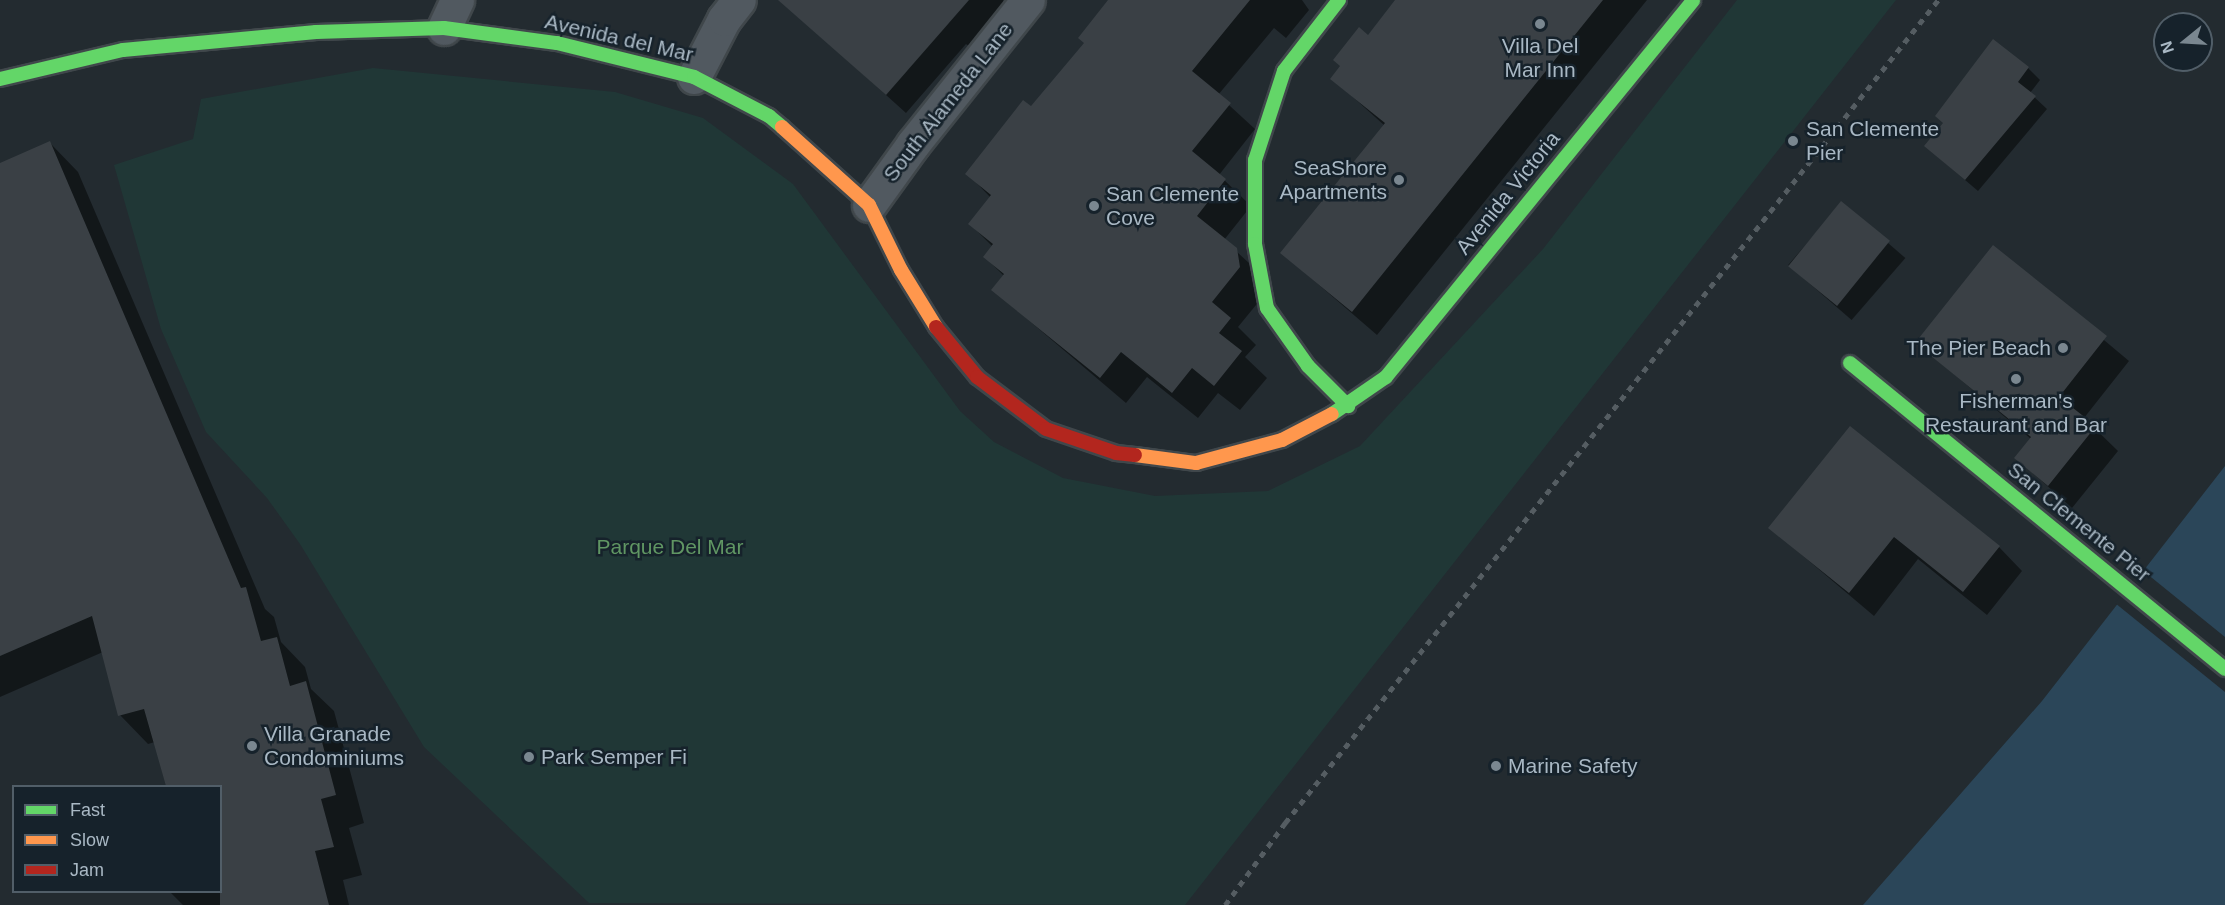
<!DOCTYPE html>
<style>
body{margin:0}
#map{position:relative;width:2225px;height:905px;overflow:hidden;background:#232b30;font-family:Helvetica,sans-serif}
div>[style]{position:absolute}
.green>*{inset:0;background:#203736}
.water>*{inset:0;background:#2b4659}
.pier>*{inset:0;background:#232b30}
.shadow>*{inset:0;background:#0007;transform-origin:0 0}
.building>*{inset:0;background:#3a4045;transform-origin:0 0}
.roads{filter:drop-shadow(2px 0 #40474b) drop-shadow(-2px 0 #40474b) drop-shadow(0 2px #40474b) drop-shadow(0 -2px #40474b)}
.street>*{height:33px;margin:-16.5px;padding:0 16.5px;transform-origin:16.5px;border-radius:16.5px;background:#515960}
.fast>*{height:14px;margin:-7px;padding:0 7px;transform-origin:7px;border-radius:7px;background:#63d668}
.slow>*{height:14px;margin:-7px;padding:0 7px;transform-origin:7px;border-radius:7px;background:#ff974d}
.jam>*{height:14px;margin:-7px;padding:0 7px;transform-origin:7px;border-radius:7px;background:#b3261e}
.rail>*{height:4.5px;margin-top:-2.25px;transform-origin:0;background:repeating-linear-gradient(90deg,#555d62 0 6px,transparent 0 12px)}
.dots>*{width:16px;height:16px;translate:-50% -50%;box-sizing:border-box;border:3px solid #16222b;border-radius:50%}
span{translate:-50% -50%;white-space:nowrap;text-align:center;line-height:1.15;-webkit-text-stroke:5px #16222b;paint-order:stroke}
.street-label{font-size:21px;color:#a9b8c4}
.poi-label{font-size:21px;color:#a9b8c4}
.left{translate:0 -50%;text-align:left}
.right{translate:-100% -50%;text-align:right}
.park-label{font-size:21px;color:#609663}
.legend{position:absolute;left:12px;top:785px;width:210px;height:108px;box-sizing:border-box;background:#16222b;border:2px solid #515e68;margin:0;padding:8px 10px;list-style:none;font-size:18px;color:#a9b8c4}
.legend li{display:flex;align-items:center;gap:12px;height:30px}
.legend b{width:30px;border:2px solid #515e68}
.north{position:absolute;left:2153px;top:12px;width:60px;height:60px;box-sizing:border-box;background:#16222b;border:2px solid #515e68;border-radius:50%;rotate:252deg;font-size:16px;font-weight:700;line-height:24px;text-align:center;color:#a9b8c4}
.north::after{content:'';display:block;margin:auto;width:21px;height:27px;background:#7a8790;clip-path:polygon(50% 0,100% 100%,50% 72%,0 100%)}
</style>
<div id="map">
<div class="green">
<i style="clip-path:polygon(1737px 0,1896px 0,1185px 905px,589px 903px,424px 747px,300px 544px,267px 498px,206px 432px,161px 329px,114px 165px,193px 139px,201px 99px,373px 68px,615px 92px,703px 118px,793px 184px,960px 411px,994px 442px,1063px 478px,1155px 496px,1268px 491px,1360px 446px,1543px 249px)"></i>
</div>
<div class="water">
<i style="clip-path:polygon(2225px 466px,2225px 905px,1863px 905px,2042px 701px)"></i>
</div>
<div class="pier">
<i style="clip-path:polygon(2141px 569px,2225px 637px,2225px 692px,2115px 603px)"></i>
</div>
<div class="shadow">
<i style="clip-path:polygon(806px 0,1003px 0,1009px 6px,974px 50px,966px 44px,906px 113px,795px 13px)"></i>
<i style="clip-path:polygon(1134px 0,1302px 0,1309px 10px,1286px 38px,1274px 28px,1218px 95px,1255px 129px,1219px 175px,1251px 206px,1224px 240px,1262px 275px,1265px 294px,1238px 327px,1256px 345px,1245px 357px,1267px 378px,1240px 410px,1218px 393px,1198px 418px,1147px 377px,1126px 403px,993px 290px,1004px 276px,985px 257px,993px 247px,970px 224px,991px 198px,967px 173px)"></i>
<i style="clip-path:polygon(1397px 0,1647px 0,1377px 335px,1282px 253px,1385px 126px,1333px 79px)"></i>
<i style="clip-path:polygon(2028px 68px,2040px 80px,2030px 93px,2047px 109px,1978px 191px,1938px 157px)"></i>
<i style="clip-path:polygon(50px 143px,78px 172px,265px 609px,274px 617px,281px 642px,305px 667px,311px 689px,334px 711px,364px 823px,349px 828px,362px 875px,343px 880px,349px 905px,183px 905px,171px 893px,220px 892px,220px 786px,167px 786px,155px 742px,148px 744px,120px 715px,103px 652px,0 697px,0 164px)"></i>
<i style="left:1842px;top:203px;width:84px;height:82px;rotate:41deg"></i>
<i style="clip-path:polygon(1993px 247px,2129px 361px,2084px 418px,2118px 451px,2072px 508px,2016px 458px,2031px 439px,1917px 343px)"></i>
<i style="clip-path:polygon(1850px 428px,1999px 547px,2022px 571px,1987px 615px,1918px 559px,1874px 616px,1770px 528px)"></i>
</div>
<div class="building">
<i style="clip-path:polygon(778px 0,969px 0,886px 95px)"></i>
<i style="clip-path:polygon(1108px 0,1250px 0,1192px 71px,1231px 103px,1192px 151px,1226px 179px,1197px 216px,1237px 248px,1240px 267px,1212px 302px,1231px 318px,1219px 333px,1242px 351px,1214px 386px,1192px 368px,1172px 393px,1121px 352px,1100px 378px,991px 290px,1004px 274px,983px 257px,993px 244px,968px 224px,991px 195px,965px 174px,1023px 100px,1031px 106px,1084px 43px,1078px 38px)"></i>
<i style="clip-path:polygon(1395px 0,1603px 0,1352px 312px,1280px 253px,1385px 123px,1330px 79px,1340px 66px,1333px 60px,1359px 27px,1368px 35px)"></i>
<i style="clip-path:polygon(1993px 39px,2029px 67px,2018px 82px,2036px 96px,1965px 180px,1924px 146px,1943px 123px,1935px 116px)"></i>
<i style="clip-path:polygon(50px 141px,241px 588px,246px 587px,261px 641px,277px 637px,290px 686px,306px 681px,336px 795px,321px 799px,334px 847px,315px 851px,329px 905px,220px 905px,220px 786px,166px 786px,144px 709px,118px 716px,92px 616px,0 656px,0 163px)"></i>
<i style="left:1841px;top:201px;width:63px;height:84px;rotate:39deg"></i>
<i style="clip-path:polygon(1993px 245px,2107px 336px,2059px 397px,2096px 426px,2048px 486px,2014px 458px,2031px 437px,1915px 343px)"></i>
<i style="clip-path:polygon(1850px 426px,2000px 546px,1963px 592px,1894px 537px,1849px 593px,1768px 528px)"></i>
</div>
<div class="roads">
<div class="street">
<i style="left:444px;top:28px;width:31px;rotate:-65deg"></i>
<i style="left:694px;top:77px;width:65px;rotate:-62.7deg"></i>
<i style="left:724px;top:19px;width:24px;rotate:-52deg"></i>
<i style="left:869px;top:205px;width:75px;rotate:-54.2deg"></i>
<i style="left:913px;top:144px;width:184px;rotate:-51.4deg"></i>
</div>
<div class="fast">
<i style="left:1339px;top:0;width:90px;rotate:127.8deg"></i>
<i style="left:1284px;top:71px;width:94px;rotate:108deg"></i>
<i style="left:1255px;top:160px;width:84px;rotate:90deg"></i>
<i style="left:1255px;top:244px;width:65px;rotate:79.4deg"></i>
<i style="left:1267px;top:308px;width:71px;rotate:54.7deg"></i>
<i style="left:1308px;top:366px;width:57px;rotate:45deg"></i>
<i style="left:0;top:79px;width:126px;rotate:-13.3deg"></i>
<i style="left:123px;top:50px;width:194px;rotate:-5.3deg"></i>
<i style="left:316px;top:32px;width:128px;rotate:-1.8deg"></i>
<i style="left:444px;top:28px;width:114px;rotate:7.6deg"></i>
<i style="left:557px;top:43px;width:141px;rotate:13.9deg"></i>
<i style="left:694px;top:77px;width:85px;rotate:27.5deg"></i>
<i style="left:769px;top:116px;width:17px;rotate:40deg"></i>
<i style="left:1850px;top:363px;width:484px;rotate:39.2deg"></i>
<i style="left:1332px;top:414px;width:65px;rotate:-34.4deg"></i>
<i style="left:1386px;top:377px;width:486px;rotate:-50.8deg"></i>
</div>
<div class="slow">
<i style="left:782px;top:127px;width:117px;rotate:41.9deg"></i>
<i style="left:869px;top:205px;width:72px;rotate:63.8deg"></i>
<i style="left:901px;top:270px;width:67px;rotate:58.4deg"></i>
<i style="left:1135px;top:455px;width:62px;rotate:7.5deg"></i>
<i style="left:1196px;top:463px;width:89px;rotate:-15deg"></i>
<i style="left:1282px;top:440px;width:56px;rotate:-27.5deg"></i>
</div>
<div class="jam">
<i style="left:936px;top:327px;width:65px;rotate:50.6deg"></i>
<i style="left:977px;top:377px;width:86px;rotate:37deg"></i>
<i style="left:1046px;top:429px;width:74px;rotate:18.9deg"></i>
<i style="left:1116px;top:453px;width:19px;rotate:6deg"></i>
</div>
</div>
<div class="rail">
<i style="left:1225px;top:905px;width:102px;rotate:-53.8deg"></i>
<i style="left:1285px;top:823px;width:1051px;rotate:-51.57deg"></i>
</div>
<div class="dots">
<i style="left:1540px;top:24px;background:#7a8790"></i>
<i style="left:1793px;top:141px;background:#7a8790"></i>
<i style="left:1399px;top:180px;background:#7a8790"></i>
<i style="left:1094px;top:206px;background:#7a8790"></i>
<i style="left:2063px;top:348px;background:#7a8790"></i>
<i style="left:2016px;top:379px;background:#7a8790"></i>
<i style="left:252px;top:746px;background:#7a8790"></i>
<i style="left:529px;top:757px;background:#7a8790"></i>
<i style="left:1496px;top:766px;background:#7a8790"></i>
</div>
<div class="street-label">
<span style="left:619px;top:38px;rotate:13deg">Avenida del Mar</span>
<span style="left:948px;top:102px;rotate:-52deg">South Alameda Lane</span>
<span style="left:1508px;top:193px;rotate:-51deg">Avenida Victoria</span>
<span style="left:2079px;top:522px;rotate:39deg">San Clemente Pier</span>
</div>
<div class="poi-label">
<span style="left:1540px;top:58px">Villa Del<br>Mar Inn</span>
<span class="left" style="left:1806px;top:141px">San Clemente<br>Pier</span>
<span class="right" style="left:1387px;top:180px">SeaShore<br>Apartments</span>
<span class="left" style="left:1106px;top:206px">San Clemente<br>Cove</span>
<span class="right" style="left:2051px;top:348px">The Pier Beach</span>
<span style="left:2016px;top:413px">Fisherman's<br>Restaurant and Bar</span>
<span class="left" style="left:264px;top:746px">Villa Granade<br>Condominiums</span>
<span class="left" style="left:541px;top:757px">Park Semper Fi</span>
<span class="left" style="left:1508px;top:766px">Marine Safety</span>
</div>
<div class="park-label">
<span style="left:670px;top:547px">Parque Del Mar</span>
</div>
<ul class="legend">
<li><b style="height:8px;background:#63d668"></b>Fast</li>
<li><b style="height:8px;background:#ff974d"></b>Slow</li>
<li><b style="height:8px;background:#b3261e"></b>Jam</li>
</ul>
<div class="north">N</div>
</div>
